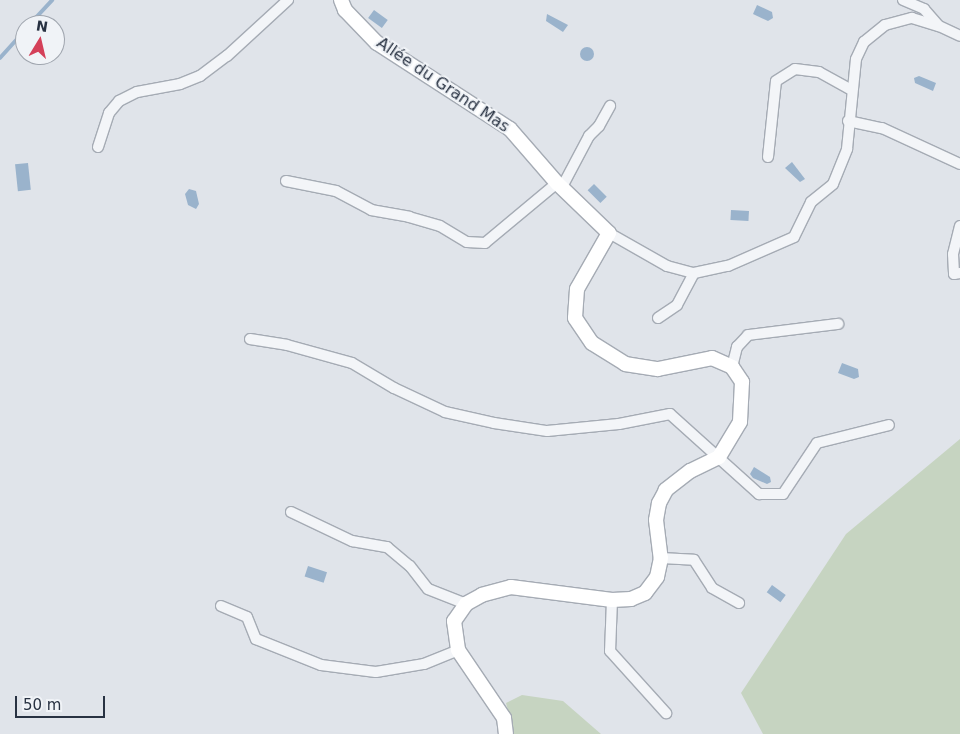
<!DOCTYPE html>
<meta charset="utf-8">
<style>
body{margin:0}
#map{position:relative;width:960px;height:734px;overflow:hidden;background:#e0e4ea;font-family:"DejaVu Sans",sans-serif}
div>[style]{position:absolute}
.green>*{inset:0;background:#c6d4c1}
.water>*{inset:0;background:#9ab3cc;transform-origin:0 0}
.round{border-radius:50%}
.stream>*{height:4px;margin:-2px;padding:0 2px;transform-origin:2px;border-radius:2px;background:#9ab3cc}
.roads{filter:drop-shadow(1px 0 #a5abb4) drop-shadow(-1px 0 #a5abb4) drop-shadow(0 1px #a5abb4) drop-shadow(0 -1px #a5abb4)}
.street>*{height:10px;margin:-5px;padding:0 5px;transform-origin:5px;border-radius:5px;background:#f3f5f8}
.secondary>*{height:14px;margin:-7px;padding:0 7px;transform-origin:7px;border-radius:7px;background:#fff}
span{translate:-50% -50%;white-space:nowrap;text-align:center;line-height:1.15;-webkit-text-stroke:4px #f0f3f7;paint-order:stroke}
.street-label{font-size:16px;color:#283242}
.north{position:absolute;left:15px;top:15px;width:50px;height:50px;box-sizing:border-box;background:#f0f3f7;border:1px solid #a0a6af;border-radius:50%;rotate:9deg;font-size:14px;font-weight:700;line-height:20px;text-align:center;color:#283242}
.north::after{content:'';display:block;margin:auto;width:18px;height:22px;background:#d44059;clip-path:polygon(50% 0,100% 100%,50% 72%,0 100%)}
.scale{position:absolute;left:15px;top:696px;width:90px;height:22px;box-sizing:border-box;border:2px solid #283242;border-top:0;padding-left:6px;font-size:15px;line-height:18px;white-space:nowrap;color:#283242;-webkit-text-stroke:4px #f0f3f7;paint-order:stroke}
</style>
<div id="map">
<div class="green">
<i style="clip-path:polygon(960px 439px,960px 734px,763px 734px,741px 693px,846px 534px)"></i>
<i style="clip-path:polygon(522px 695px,563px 701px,601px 734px,514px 734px,506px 703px)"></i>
</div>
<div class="water">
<i style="clip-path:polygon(757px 5px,772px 12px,773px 18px,768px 21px,753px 14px)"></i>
<i style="left:374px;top:10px;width:17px;height:10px;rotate:36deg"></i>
<i style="clip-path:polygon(547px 14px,568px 25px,563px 32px,546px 21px)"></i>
<i class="round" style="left:580px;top:47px;width:14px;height:14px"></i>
<i style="clip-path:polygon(919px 76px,936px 83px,933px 91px,915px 83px,914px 78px)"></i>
<i style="clip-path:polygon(792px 162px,805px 179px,800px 182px,785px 168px)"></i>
<i style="left:28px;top:163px;width:27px;height:13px;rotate:84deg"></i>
<i style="left:594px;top:184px;width:18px;height:9px;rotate:45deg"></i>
<i style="clip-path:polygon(189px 189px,196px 191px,199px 204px,196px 209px,188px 205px,185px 194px)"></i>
<i style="left:731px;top:210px;width:18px;height:10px;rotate:3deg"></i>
<i style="clip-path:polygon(842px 363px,858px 369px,859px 377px,854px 379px,838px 373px)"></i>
<i style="clip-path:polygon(754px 467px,770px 477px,771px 482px,767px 484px,753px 478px,750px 474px)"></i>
<i style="left:308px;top:566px;width:20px;height:11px;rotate:18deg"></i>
<i style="left:772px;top:585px;width:17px;height:9px;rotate:36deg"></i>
</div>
<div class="stream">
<i style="left:29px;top:25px;width:34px;rotate:-47deg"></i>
<i style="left:0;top:58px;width:38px;rotate:-48deg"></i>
</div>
<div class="roads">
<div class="street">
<i style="left:903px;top:0;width:23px;rotate:23deg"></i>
<i style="left:924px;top:9px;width:21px;rotate:49deg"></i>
<i style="left:848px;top:121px;width:35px;rotate:12deg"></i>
<i style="left:882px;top:128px;width:86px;rotate:24.8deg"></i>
<i style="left:98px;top:147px;width:36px;rotate:-72deg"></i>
<i style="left:109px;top:113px;width:16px;rotate:-50deg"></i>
<i style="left:119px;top:101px;width:20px;rotate:-27deg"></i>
<i style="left:137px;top:92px;width:44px;rotate:-10.5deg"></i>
<i style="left:180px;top:84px;width:22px;rotate:-22deg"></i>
<i style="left:200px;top:76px;width:34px;rotate:-37deg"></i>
<i style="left:227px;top:56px;width:83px;rotate:-42.6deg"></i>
<i style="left:768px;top:157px;width:76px;rotate:-84deg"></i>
<i style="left:776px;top:81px;width:22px;rotate:-32deg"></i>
<i style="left:795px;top:69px;width:24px;rotate:7deg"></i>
<i style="left:819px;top:72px;width:37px;rotate:29deg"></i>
<i style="left:286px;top:181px;width:51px;rotate:11.3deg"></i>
<i style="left:336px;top:191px;width:40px;rotate:28deg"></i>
<i style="left:371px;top:210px;width:39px;rotate:10deg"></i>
<i style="left:409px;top:217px;width:32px;rotate:16deg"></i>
<i style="left:440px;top:226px;width:31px;rotate:31deg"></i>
<i style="left:467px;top:242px;width:18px;rotate:3deg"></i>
<i style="left:485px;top:243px;width:94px;rotate:-39.8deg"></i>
<i style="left:562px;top:187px;width:58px;rotate:-62.1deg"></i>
<i style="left:589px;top:136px;width:14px;rotate:-45deg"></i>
<i style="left:599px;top:126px;width:23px;rotate:-61deg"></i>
<i style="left:960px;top:226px;width:29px;rotate:104deg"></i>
<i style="left:953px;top:254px;width:20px;rotate:87deg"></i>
<i style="left:954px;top:274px;width:6px;rotate:-9deg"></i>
<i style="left:609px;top:233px;width:67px;rotate:29.6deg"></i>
<i style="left:667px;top:266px;width:28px;rotate:15deg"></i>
<i style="left:694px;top:273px;width:35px;rotate:-12deg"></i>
<i style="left:728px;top:266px;width:72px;rotate:-23.7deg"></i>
<i style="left:794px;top:237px;width:39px;rotate:-64deg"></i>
<i style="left:811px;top:202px;width:28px;rotate:-39deg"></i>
<i style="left:833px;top:184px;width:38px;rotate:-68deg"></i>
<i style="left:847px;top:149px;width:90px;rotate:-84.3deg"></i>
<i style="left:856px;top:59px;width:19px;rotate:-65deg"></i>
<i style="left:864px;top:42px;width:27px;rotate:-39deg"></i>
<i style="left:885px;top:25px;width:28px;rotate:-15deg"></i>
<i style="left:912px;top:18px;width:28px;rotate:17deg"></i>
<i style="left:939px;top:26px;width:23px;rotate:25deg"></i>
<i style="left:658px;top:318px;width:23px;rotate:-34deg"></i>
<i style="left:677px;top:305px;width:36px;rotate:-62deg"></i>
<i style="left:250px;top:339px;width:37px;rotate:9deg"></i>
<i style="left:287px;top:345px;width:67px;rotate:15.5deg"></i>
<i style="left:352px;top:363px;width:49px;rotate:30.8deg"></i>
<i style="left:394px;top:388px;width:56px;rotate:25.2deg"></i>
<i style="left:445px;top:412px;width:50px;rotate:12.7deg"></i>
<i style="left:494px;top:423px;width:54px;rotate:8.6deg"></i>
<i style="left:547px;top:431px;width:72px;rotate:-5.6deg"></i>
<i style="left:619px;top:424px;width:52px;rotate:-11.1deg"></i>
<i style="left:670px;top:414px;width:120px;rotate:42deg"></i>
<i style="left:759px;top:494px;width:24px"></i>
<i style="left:783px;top:494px;width:61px;rotate:-56.3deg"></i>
<i style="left:817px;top:443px;width:74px;rotate:-14deg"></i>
<i style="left:732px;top:367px;width:21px;rotate:-76deg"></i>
<i style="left:737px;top:347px;width:16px;rotate:-47deg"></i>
<i style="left:748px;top:335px;width:91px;rotate:-7deg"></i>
<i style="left:291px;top:512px;width:68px;rotate:25.4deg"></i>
<i style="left:352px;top:541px;width:36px;rotate:10deg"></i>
<i style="left:387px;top:547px;width:30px;rotate:40deg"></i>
<i style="left:410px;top:566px;width:29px;rotate:52deg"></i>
<i style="left:428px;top:589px;width:41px;rotate:21.5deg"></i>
<i style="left:661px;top:558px;width:33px;rotate:3deg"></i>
<i style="left:694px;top:560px;width:33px;rotate:57deg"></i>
<i style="left:712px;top:588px;width:31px;rotate:29deg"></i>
<i style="left:612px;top:600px;width:51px;rotate:92.2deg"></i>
<i style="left:610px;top:651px;width:84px;rotate:47.9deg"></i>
<i style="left:221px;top:606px;width:28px;rotate:23deg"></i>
<i style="left:247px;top:617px;width:24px;rotate:68deg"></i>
<i style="left:256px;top:639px;width:70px;rotate:21.8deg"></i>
<i style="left:321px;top:665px;width:55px;rotate:7.3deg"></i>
<i style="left:376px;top:672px;width:49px;rotate:-9.5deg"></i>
<i style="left:424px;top:664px;width:37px;rotate:-22deg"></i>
</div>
<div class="secondary">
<i style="left:341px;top:0;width:11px;rotate:68deg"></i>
<i style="left:345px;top:10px;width:46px;rotate:45.9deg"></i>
<i style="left:377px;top:43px;width:158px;rotate:32.9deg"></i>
<i style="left:510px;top:129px;width:72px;rotate:49deg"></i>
<i style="left:557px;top:183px;width:72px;rotate:43.9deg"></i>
<i style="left:609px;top:233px;width:64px;rotate:119.7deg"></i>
<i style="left:577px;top:289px;width:29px;rotate:94deg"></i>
<i style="left:575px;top:318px;width:30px;rotate:56deg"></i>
<i style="left:592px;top:343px;width:39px;rotate:32deg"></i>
<i style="left:625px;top:364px;width:33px;rotate:9deg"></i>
<i style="left:658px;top:369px;width:55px;rotate:-11.5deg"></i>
<i style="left:712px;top:358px;width:22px;rotate:24deg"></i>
<i style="left:732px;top:367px;width:18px;rotate:56deg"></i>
<i style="left:742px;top:382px;width:40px;rotate:92.9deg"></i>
<i style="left:740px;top:422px;width:41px;rotate:121deg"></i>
<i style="left:719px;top:457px;width:32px;rotate:154deg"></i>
<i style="left:690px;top:471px;width:31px;rotate:142deg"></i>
<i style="left:666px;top:490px;width:15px;rotate:118deg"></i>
<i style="left:659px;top:503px;width:17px;rotate:100deg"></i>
<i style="left:656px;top:520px;width:38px;rotate:83deg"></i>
<i style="left:661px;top:558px;width:19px;rotate:102deg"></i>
<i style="left:657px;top:577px;width:20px;rotate:127deg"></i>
<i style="left:645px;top:593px;width:15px;rotate:157deg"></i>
<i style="left:631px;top:599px;width:19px;rotate:177deg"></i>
<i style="left:612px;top:600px;width:102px;rotate:-172.7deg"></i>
<i style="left:511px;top:587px;width:30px;rotate:165deg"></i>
<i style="left:482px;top:595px;width:18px;rotate:151deg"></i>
<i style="left:466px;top:604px;width:21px;rotate:125deg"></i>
<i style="left:454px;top:621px;width:29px;rotate:82deg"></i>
<i style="left:458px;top:650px;width:82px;rotate:55.9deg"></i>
<i style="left:504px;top:718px;width:16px;rotate:83deg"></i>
</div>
</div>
<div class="street-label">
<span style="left:443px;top:85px;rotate:34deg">Allée du Grand Mas</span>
</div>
<div class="north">N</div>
<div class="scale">50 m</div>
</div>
